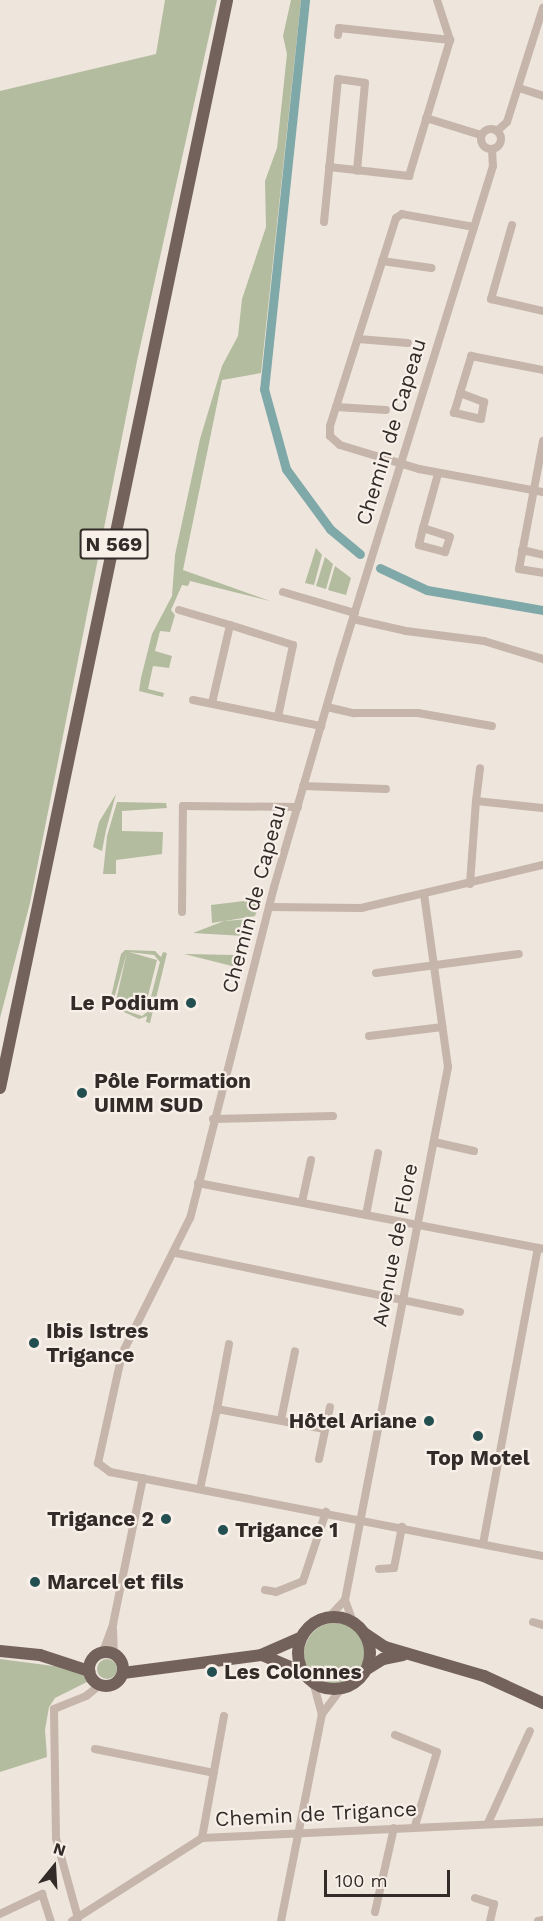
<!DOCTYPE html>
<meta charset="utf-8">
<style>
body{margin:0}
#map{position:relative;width:543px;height:1921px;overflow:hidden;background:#eee5dc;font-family:"Work Sans",sans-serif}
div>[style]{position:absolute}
.green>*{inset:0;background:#b3bc9e}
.round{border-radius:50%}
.canal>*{height:9px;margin:-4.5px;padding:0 4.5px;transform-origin:4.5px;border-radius:4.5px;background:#7fa8a8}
.minor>*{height:8px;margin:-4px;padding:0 4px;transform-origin:4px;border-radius:4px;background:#c5b5aa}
.minor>.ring{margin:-4px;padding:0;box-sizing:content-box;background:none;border:8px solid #c5b5aa;border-radius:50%}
.primary>*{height:12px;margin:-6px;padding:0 6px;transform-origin:6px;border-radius:6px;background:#73625b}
.primary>.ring{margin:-6px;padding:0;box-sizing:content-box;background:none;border:12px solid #73625b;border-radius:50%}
.dots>*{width:16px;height:16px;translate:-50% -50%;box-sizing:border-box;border:3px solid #f7efe8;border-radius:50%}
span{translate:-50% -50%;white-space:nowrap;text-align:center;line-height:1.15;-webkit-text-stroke:4.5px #f7efe8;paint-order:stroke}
.shield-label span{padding:2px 4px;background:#f7efe8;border:2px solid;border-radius:4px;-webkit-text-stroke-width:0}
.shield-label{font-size:20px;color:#332b28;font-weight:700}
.street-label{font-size:21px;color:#332b28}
.poi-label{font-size:21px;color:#332b28;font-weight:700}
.right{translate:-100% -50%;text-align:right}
.left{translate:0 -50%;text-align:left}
.north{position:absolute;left:24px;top:1837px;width:60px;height:60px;-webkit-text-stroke:4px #f7efe8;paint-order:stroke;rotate:18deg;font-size:16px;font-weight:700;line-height:24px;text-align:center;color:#332b28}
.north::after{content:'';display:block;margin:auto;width:21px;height:27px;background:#332b28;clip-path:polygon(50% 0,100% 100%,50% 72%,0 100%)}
.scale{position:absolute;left:324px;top:1870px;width:126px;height:27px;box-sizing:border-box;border:3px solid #332b28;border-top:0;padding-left:8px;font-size:18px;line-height:21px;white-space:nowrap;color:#332b28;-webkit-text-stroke:4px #f7efe8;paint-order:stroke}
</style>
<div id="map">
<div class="green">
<i style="clip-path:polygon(165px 0,217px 0,137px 361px,30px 903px,0 1018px,0 91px,156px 54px)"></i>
<i style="clip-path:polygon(291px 0,301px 0,261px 373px,222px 380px,183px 570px,270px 601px,190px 581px,188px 586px,182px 585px,171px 610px,175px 615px,170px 632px,160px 631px,155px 651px,172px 656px,169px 668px,153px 666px,148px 689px,164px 693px,163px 697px,139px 691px,141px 678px,152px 634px,172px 596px,175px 555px,200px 439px,222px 366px,238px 336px,242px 299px,266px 227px,265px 181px,277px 148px,287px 54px,283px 36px)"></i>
<i style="clip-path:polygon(316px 548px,322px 555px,314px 585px,305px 583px)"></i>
<i style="clip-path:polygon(325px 557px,333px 564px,326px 589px,316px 586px)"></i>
<i style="clip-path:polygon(335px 566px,351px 578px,346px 595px,328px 590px)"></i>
<i style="clip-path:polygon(116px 794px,106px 830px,102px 851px,93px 847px,99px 822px)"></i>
<i style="clip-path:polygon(117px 802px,166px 803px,167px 808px,122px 811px,122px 831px,163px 832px,162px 854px,116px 860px,116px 874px,103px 874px,107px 836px)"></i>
<i style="clip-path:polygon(261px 899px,255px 916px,212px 923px,211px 905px)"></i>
<i style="clip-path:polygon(250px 919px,244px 936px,193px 933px,224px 921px)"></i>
<i style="clip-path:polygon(234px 949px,241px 949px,236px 967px,184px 954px,235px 955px)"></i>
<i style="clip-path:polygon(evenodd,125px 950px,155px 951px,161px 957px,163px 952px,167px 953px,150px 1023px,146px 1022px,147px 1016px,139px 1019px,109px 1005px,121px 954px,125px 950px,127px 952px,115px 1005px,144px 1012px,157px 960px,129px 952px,154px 955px,160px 962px,147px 1012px,142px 1016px,112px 1006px,127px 952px)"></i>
<i class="round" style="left:304px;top:1623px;width:62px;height:62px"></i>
<i style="clip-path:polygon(0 1659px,61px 1667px,85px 1674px,87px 1682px,55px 1698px,49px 1707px,45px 1730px,47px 1757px,0 1772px)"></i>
<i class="round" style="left:97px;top:1659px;width:20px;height:20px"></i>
</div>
<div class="canal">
<i style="left:305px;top:0;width:391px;rotate:96deg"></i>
<i style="left:264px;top:389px;width:83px;rotate:74.6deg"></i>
<i style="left:286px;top:469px;width:74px;rotate:53.7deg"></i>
<i style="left:330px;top:529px;width:39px;rotate:40deg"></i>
<i style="left:380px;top:568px;width:52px;rotate:25.1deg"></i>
<i style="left:427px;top:590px;width:118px;rotate:9.8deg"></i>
</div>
<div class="minor">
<i style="left:338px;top:35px;width:7px;rotate:-82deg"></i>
<i style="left:339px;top:28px;width:112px;rotate:6.2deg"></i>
<i style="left:519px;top:88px;width:25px;rotate:18deg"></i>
<i style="left:426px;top:118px;width:58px;rotate:17.2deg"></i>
<i class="ring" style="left:481px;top:129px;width:12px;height:12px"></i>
<i style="left:497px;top:131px;width:13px;rotate:-42deg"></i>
<i style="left:507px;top:122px;width:120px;rotate:-72.5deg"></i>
<i style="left:492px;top:149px;width:17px;rotate:87deg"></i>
<i style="left:493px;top:166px;width:517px;rotate:107.21deg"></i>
<i style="left:340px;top:660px;width:236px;rotate:106.2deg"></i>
<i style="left:274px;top:887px;width:341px;rotate:104.2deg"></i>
<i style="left:190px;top:1218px;width:152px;rotate:116.6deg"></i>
<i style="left:122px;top:1354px;width:112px;rotate:102.4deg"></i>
<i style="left:98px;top:1463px;width:15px;rotate:37deg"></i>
<i style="left:110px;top:1472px;width:441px;rotate:11deg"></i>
<i style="left:329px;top:167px;width:81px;rotate:6.4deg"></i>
<i style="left:409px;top:176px;width:142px;rotate:-73.2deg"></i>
<i style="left:450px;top:40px;width:42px;rotate:-108deg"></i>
<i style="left:324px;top:222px;width:144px;rotate:-84.4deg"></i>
<i style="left:338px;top:79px;width:27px;rotate:8deg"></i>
<i style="left:365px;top:83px;width:88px;rotate:95.2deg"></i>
<i style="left:512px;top:225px;width:77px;rotate:105.8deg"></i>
<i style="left:491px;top:299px;width:53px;rotate:13deg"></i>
<i style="left:474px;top:227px;width:73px;rotate:-169.8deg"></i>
<i style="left:402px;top:214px;width:7px;rotate:146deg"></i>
<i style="left:396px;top:218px;width:218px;rotate:107.6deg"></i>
<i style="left:330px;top:426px;width:10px;rotate:90deg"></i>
<i style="left:330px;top:436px;width:13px;rotate:42deg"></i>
<i style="left:340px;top:445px;width:83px;rotate:16.9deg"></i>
<i style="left:419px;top:469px;width:126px;rotate:10.5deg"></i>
<i style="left:382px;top:261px;width:50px;rotate:8deg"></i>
<i style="left:358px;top:339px;width:50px;rotate:4.6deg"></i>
<i style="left:460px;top:393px;width:26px;rotate:21deg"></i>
<i style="left:484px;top:402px;width:17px;rotate:100deg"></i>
<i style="left:481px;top:419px;width:28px;rotate:-167deg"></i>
<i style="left:454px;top:413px;width:21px;rotate:-73deg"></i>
<i style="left:460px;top:393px;width:39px;rotate:-73deg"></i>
<i style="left:471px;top:356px;width:73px;rotate:11deg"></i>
<i style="left:336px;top:407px;width:50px;rotate:3.4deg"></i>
<i style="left:543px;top:441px;width:130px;rotate:100.6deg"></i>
<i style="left:519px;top:569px;width:24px;rotate:9deg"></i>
<i style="left:423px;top:528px;width:28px;rotate:18deg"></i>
<i style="left:450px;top:537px;width:16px;rotate:108deg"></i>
<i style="left:445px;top:552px;width:27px;rotate:-165deg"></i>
<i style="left:419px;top:545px;width:17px;rotate:-77deg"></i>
<i style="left:423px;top:528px;width:56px;rotate:-74.5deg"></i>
<i style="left:522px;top:550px;width:22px;rotate:13deg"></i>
<i style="left:283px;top:592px;width:75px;rotate:16.3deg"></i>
<i style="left:179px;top:610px;width:53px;rotate:16.4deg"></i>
<i style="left:353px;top:619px;width:54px;rotate:12.8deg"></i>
<i style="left:406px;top:631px;width:79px;rotate:7.3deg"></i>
<i style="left:484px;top:641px;width:62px;rotate:17deg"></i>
<i style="left:193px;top:700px;width:131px;rotate:11.5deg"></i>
<i style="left:212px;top:703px;width:80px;rotate:-77deg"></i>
<i style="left:230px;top:625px;width:66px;rotate:17.6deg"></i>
<i style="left:293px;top:645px;width:74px;rotate:101.8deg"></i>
<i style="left:327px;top:707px;width:28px;rotate:13deg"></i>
<i style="left:354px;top:713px;width:64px"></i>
<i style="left:418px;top:713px;width:75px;rotate:10deg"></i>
<i style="left:303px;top:786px;width:83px;rotate:2.1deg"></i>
<i style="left:476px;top:801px;width:33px;rotate:-83deg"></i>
<i style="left:470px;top:884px;width:83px;rotate:-85.9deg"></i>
<i style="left:476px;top:801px;width:67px;rotate:6deg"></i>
<i style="left:269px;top:907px;width:92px;rotate:0.6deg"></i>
<i style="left:361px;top:908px;width:187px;rotate:-13.3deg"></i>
<i style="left:182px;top:912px;width:106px;rotate:-89.5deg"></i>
<i style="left:183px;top:806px;width:115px;rotate:0.5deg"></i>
<i style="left:376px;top:973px;width:144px;rotate:-7.6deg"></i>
<i style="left:369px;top:1036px;width:74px;rotate:-7deg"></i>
<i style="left:213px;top:1119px;width:120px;rotate:-1.4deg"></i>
<i style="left:434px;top:1142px;width:41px;rotate:12.7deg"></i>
<i style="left:198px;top:1183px;width:351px;rotate:10.8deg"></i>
<i style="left:302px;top:1202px;width:43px;rotate:-77.9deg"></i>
<i style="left:366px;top:1215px;width:63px;rotate:-79deg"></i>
<i style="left:176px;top:1253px;width:290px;rotate:11.7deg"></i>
<i style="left:217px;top:1409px;width:66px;rotate:-79.5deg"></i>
<i style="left:281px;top:1420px;width:70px;rotate:-78.5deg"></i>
<i style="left:319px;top:1459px;width:53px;rotate:-78.1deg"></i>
<i style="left:200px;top:1489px;width:82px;rotate:-78deg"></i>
<i style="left:217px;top:1409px;width:110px;rotate:10.5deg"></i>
<i style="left:483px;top:1544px;width:301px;rotate:-79.5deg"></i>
<i style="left:379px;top:1569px;width:15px;rotate:-4deg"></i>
<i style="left:394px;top:1568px;width:42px;rotate:-79deg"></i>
<i style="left:265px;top:1590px;width:11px;rotate:10deg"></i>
<i style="left:276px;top:1592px;width:29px;rotate:-22deg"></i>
<i style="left:303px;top:1581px;width:73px;rotate:-71.6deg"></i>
<i style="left:329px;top:1617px;width:23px;rotate:-47deg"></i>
<i style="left:353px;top:1622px;width:23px;rotate:-110deg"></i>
<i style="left:345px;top:1600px;width:543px;rotate:-79.06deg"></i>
<i style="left:448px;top:1067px;width:174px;rotate:-97.9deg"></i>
<i style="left:533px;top:1622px;width:10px;rotate:17deg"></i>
<i style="left:113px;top:1629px;width:24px;rotate:88deg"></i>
<i style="left:103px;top:1652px;width:30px;rotate:-70deg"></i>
<i style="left:113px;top:1624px;width:149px;rotate:-78.4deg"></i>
<i style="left:314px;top:1685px;width:30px;rotate:75deg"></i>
<i style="left:322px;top:1714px;width:30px;rotate:-53deg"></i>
<i style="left:395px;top:1735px;width:45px;rotate:22deg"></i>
<i style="left:437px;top:1752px;width:77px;rotate:106.6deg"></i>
<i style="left:95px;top:1749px;width:121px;rotate:11.4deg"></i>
<i style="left:488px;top:1823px;width:101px;rotate:-65.5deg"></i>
<i style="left:202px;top:1838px;width:124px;rotate:-79.8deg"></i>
<i style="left:475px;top:1898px;width:20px;rotate:18deg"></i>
<i style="left:494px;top:1904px;width:17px;rotate:103deg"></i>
<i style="left:375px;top:1912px;width:86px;rotate:-77.3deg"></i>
<i style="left:0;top:1914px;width:47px;rotate:-25.5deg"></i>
<i style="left:42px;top:1894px;width:28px;rotate:72deg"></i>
<i style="left:78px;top:1918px;width:83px;rotate:-105.4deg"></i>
<i style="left:56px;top:1838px;width:129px;rotate:-90.9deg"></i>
<i style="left:54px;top:1709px;width:35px;rotate:-22deg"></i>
<i style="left:86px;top:1696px;width:18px;rotate:-38deg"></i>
<i style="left:72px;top:1921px;width:154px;rotate:-32.6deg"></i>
<i style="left:202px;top:1838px;width:341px;rotate:-2.7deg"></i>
<i style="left:281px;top:1921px;width:211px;rotate:-78.8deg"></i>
<i style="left:538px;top:1921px;width:5px;rotate:-11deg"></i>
</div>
<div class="primary">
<i style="left:0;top:1088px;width:1111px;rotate:-78.21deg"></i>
<i class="ring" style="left:298px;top:1617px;width:60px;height:60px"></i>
<i style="left:364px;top:1633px;width:25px;rotate:34deg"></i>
<i style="left:385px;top:1647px;width:103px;rotate:16.3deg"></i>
<i style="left:484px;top:1676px;width:65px;rotate:24.6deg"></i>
<i style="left:0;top:1651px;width:40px;rotate:5.7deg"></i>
<i style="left:40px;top:1655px;width:52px;rotate:18.1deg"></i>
<i class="ring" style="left:89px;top:1652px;width:22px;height:22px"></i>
<i style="left:262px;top:1655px;width:43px;rotate:23deg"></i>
<i style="left:367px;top:1669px;width:19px;rotate:-32deg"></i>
<i style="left:383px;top:1659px;width:20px;rotate:-11deg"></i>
<i style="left:123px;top:1673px;width:139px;rotate:-7.4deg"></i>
<i style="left:261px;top:1655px;width:43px;rotate:-23.6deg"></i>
</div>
<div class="dots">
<i style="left:191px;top:1003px;background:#234f50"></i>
<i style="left:82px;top:1093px;background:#234f50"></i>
<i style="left:34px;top:1343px;background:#234f50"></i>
<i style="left:429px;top:1421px;background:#234f50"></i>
<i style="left:478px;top:1436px;background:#234f50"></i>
<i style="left:166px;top:1519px;background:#234f50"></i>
<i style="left:223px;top:1530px;background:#234f50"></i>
<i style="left:35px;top:1582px;background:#234f50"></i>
<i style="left:212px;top:1672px;background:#234f50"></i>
</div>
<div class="shield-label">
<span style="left:114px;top:544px">N 569</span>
</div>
<div class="street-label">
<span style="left:391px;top:432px;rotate:-73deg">Chemin de Capeau</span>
<span style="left:254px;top:899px;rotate:-75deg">Chemin de Capeau</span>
<span style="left:395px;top:1245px;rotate:-79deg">Avenue de Flore</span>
<span style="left:316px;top:1814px;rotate:-3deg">Chemin de Trigance</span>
</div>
<div class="poi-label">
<span class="right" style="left:179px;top:1003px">Le Podium</span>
<span class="left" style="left:94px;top:1093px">Pôle Formation<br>UIMM SUD</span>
<span class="left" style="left:46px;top:1343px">Ibis Istres<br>Trigance</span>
<span class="right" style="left:417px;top:1421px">Hôtel Ariane</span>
<span style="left:478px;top:1458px">Top Motel</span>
<span class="right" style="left:154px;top:1519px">Trigance 2</span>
<span class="left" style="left:235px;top:1530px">Trigance 1</span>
<span class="left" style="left:47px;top:1582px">Marcel et fils</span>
<span class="left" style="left:224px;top:1672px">Les Colonnes</span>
</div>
<div class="north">N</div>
<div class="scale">100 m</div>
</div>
